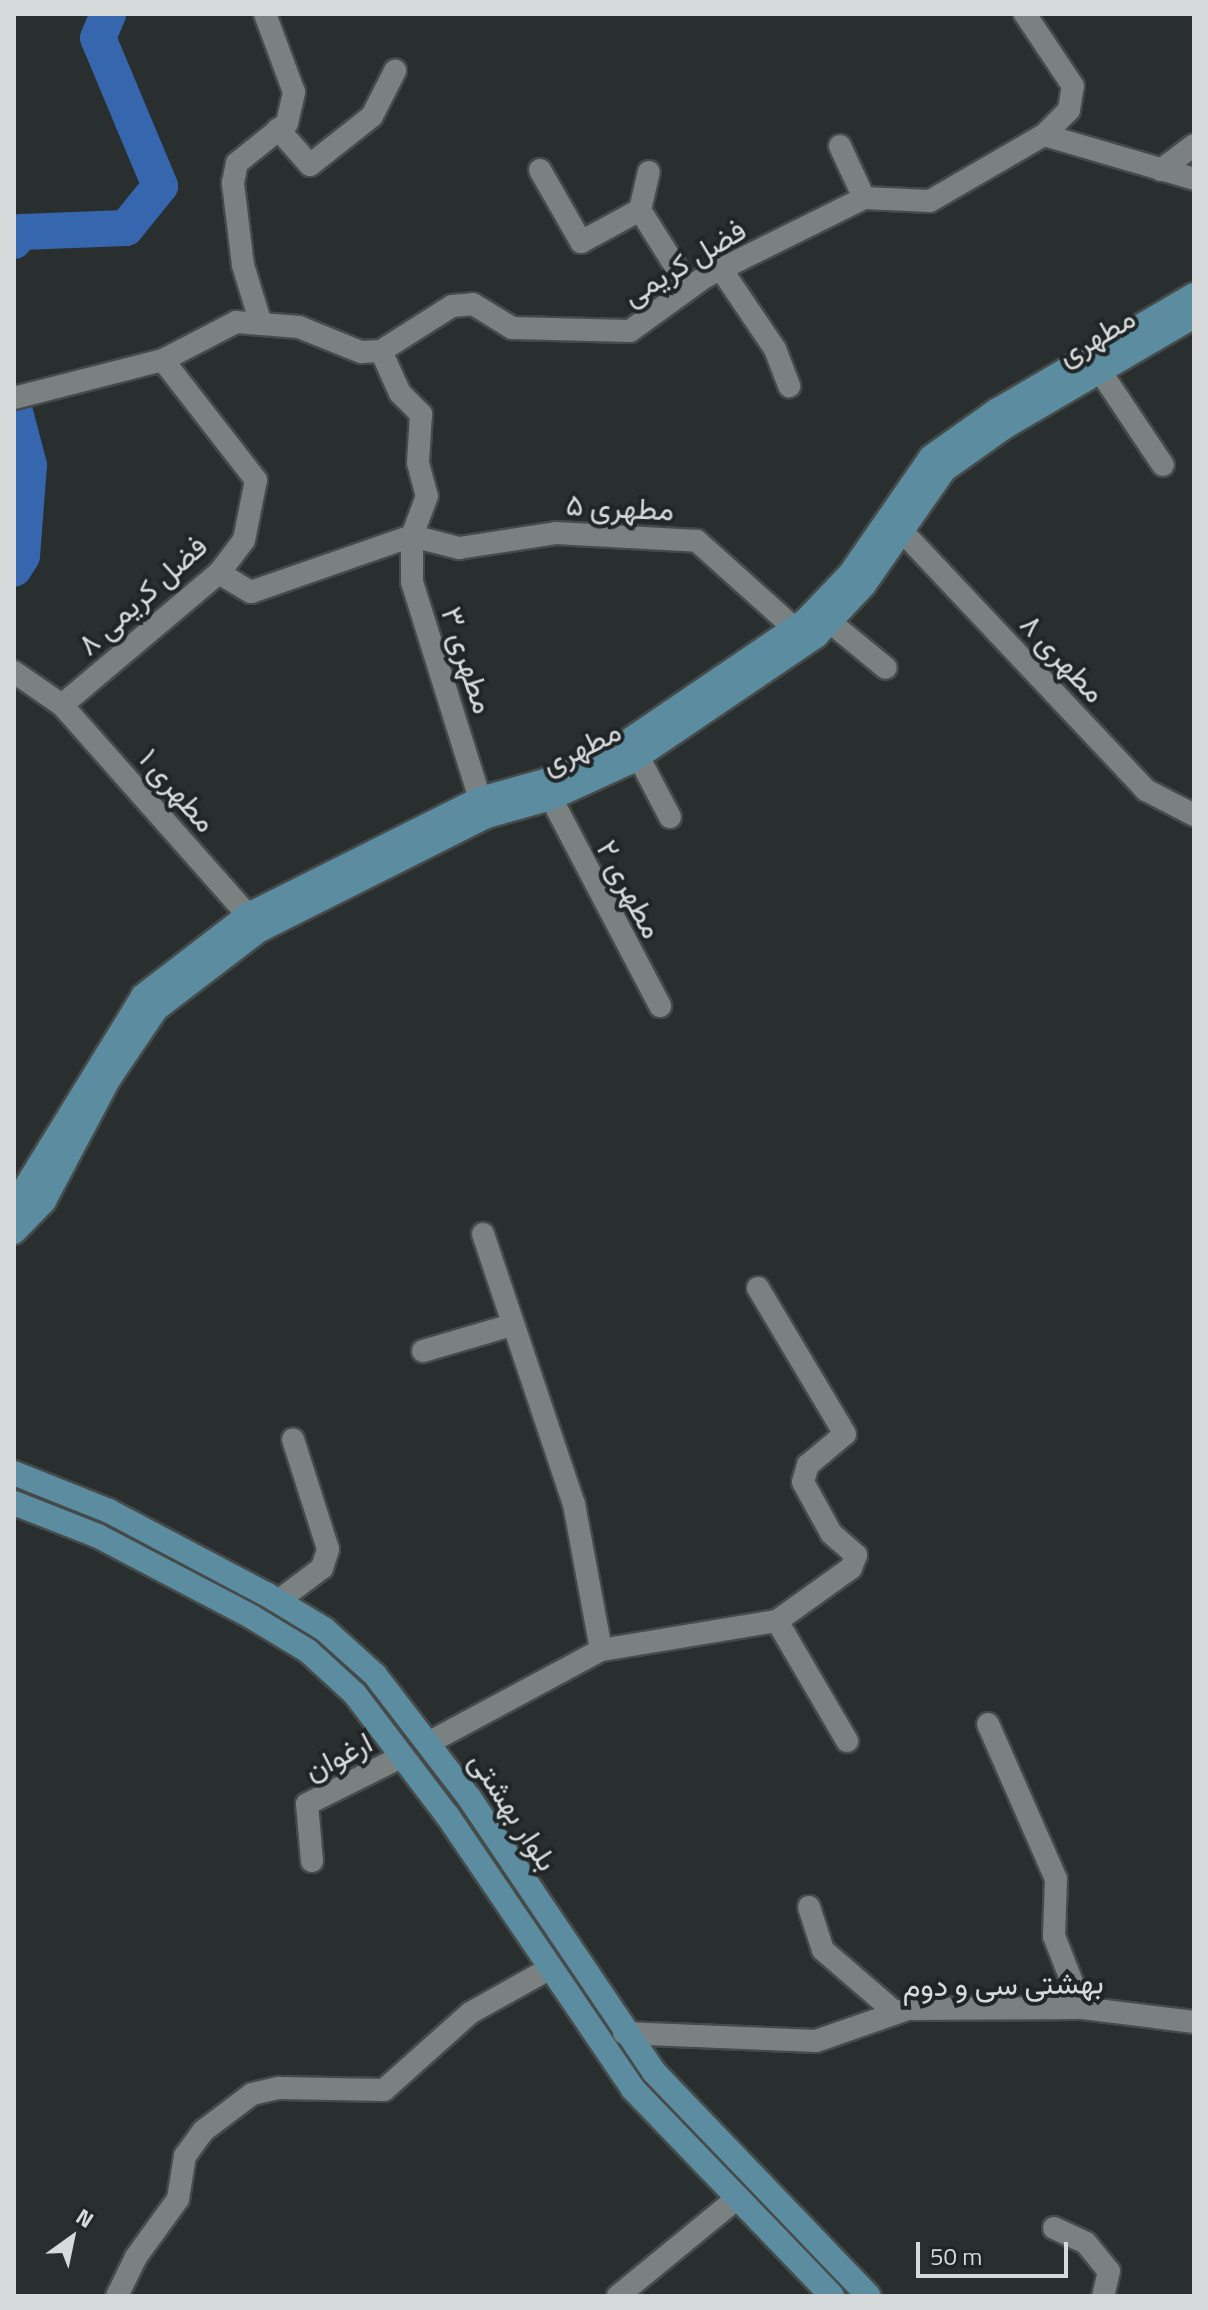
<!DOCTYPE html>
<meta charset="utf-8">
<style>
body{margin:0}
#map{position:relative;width:1208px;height:2310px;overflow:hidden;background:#292f2f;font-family:"Titillium Web",Vazirmatn,sans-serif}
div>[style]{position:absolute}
.river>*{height:36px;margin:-18px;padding:0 18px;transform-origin:18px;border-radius:18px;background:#3666ad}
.roads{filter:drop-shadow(2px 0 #454a4a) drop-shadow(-2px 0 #454a4a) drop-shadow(0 2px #454a4a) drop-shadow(0 -2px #454a4a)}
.minor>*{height:22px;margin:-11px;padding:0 11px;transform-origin:11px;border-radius:11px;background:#7b8181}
.major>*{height:24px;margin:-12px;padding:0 12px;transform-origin:12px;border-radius:12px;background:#5b8ca0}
span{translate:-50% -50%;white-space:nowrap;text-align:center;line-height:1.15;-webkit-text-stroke:8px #202525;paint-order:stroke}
.street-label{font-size:30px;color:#d7dadb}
.frame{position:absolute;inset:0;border:16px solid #d7dadb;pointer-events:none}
.north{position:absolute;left:32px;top:2198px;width:80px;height:80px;-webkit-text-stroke:6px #202525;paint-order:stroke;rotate:33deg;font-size:22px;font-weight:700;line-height:32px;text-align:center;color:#d7dadb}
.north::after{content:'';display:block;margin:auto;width:28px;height:36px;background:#d7dadb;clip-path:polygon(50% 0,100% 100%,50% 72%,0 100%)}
.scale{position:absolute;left:916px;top:2242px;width:152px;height:36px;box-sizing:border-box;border:4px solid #d7dadb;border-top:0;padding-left:10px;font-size:24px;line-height:28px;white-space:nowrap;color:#d7dadb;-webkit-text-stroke:6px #202525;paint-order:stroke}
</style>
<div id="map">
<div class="river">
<i style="left:14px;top:241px;width:11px;rotate:-52deg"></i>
<i style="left:21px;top:232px;width:105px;rotate:-2.2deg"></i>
<i style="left:126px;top:228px;width:54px;rotate:-51deg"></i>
<i style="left:160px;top:186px;width:160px;rotate:-112.7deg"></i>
<i style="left:98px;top:38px;width:26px;rotate:-67deg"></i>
<i style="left:14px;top:408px;width:59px;rotate:75.3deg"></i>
<i style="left:29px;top:465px;width:91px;rotate:94.4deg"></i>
<i style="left:22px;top:556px;width:15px;rotate:122deg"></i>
</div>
<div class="roads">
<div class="minor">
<i style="left:278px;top:129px;width:48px;rotate:48.4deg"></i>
<i style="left:310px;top:165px;width:79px;rotate:-38.3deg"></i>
<i style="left:372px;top:116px;width:51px;rotate:-62.9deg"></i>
<i style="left:1044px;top:135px;width:156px;rotate:16.3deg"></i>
<i style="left:840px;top:146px;width:57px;rotate:65.2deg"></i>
<i style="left:540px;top:170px;width:83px;rotate:60.3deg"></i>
<i style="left:581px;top:242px;width:67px;rotate:-28.5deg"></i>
<i style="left:640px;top:210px;width:92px;rotate:57.9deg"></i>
<i style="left:1161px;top:170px;width:41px;rotate:-37.1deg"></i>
<i style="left:640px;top:210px;width:39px;rotate:-77deg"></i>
<i style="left:721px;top:269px;width:97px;rotate:56deg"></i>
<i style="left:775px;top:349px;width:40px;rotate:69deg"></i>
<i style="left:261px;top:324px;width:62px;rotate:-107deg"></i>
<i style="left:243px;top:265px;width:83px;rotate:-97deg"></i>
<i style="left:233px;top:183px;width:20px;rotate:-79deg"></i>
<i style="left:237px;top:163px;width:64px;rotate:-38.7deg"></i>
<i style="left:287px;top:123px;width:32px;rotate:-77deg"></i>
<i style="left:294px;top:92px;width:83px;rotate:-110.4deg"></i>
<i style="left:381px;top:351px;width:46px;rotate:65.7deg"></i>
<i style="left:400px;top:393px;width:30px;rotate:45deg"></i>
<i style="left:421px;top:414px;width:49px;rotate:93.5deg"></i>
<i style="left:418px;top:463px;width:34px;rotate:75deg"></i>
<i style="left:427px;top:496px;width:43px;rotate:110.6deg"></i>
<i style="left:412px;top:536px;width:46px;rotate:90deg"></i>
<i style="left:412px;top:582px;width:227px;rotate:72.6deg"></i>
<i style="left:1100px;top:371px;width:113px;rotate:56.2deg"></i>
<i style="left:14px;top:398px;width:154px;rotate:-14.3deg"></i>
<i style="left:163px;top:360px;width:82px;rotate:-27.5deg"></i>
<i style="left:236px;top:322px;width:63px;rotate:4.5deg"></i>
<i style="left:299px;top:327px;width:67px;rotate:22deg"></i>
<i style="left:361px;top:352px;width:20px;rotate:-3deg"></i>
<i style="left:381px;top:351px;width:84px;rotate:-32.4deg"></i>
<i style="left:452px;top:306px;width:21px;rotate:-5deg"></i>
<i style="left:473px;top:304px;width:46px;rotate:31.6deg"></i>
<i style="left:512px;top:328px;width:118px;rotate:1.5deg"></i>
<i style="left:630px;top:331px;width:92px;rotate:-35.8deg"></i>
<i style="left:705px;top:277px;width:178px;rotate:-26.4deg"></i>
<i style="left:864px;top:198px;width:66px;rotate:2.6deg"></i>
<i style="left:930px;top:201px;width:132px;rotate:-30.1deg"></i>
<i style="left:1044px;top:135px;width:35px;rotate:-45deg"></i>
<i style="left:1069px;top:110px;width:24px;rotate:-81deg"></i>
<i style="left:1073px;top:86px;width:87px;rotate:-123.7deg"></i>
<i style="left:899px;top:528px;width:360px;rotate:46.7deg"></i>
<i style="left:1146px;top:790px;width:54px;rotate:27.5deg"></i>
<i style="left:412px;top:536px;width:49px;rotate:14.3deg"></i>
<i style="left:459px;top:548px;width:98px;rotate:-8.8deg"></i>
<i style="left:556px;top:533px;width:141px;rotate:3.2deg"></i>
<i style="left:697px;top:541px;width:130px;rotate:41.9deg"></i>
<i style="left:219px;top:573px;width:37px;rotate:31deg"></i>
<i style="left:251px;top:592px;width:170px;rotate:-19.2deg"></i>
<i style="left:830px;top:622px;width:72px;rotate:39.4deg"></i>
<i style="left:14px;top:672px;width:58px;rotate:34.5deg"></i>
<i style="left:62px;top:705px;width:281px;rotate:48.5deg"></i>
<i style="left:62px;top:705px;width:205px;rotate:-40.1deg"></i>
<i style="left:219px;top:573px;width:41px;rotate:-52.9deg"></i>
<i style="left:244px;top:540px;width:61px;rotate:-78.7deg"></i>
<i style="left:256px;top:480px;width:152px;rotate:-127.8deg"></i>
<i style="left:638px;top:756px;width:69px;rotate:62.3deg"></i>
<i style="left:551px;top:798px;width:235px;rotate:62.3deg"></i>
<i style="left:483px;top:1234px;width:285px;rotate:71.4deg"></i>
<i style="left:574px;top:1504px;width:148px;rotate:79.5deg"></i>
<i style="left:423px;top:1351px;width:93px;rotate:-16.3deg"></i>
<i style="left:278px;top:1601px;width:55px;rotate:-36.9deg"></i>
<i style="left:322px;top:1568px;width:20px;rotate:-72deg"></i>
<i style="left:328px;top:1549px;width:115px;rotate:-107.7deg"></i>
<i style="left:777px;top:1621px;width:139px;rotate:59.7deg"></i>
<i style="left:988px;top:1724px;width:169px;rotate:66.3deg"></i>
<i style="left:1056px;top:1879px;width:57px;rotate:92deg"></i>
<i style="left:1054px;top:1936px;width:77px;rotate:68.7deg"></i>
<i style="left:430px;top:1742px;width:194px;rotate:-28.3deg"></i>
<i style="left:601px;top:1650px;width:178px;rotate:-9.4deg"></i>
<i style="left:777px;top:1621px;width:91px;rotate:-35.6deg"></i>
<i style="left:851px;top:1568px;width:14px;rotate:-69deg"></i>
<i style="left:856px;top:1555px;width:33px;rotate:-139deg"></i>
<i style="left:831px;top:1533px;width:58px;rotate:-118.8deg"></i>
<i style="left:803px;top:1482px;width:18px;rotate:-74deg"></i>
<i style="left:808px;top:1465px;width:48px;rotate:-40deg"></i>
<i style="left:845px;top:1434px;width:170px;rotate:-120.8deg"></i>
<i style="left:312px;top:1861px;width:57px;rotate:-95deg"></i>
<i style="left:307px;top:1804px;width:107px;rotate:-26.6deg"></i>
<i style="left:809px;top:1907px;width:45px;rotate:72deg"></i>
<i style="left:823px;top:1950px;width:96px;rotate:40.8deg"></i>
<i style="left:624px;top:2033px;width:192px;rotate:2.4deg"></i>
<i style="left:816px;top:2041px;width:97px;rotate:-19.2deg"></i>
<i style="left:908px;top:2009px;width:174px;rotate:-0.3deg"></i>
<i style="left:1082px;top:2008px;width:113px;rotate:7.1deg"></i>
<i style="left:1054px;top:2228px;width:35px;rotate:25deg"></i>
<i style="left:1086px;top:2243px;width:36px;rotate:51deg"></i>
<i style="left:1109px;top:2271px;width:26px;rotate:103deg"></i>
<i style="left:117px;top:2296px;width:43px;rotate:-64deg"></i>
<i style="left:136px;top:2257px;width:72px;rotate:-54.1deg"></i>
<i style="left:178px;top:2199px;width:44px;rotate:-80.8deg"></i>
<i style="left:185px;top:2156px;width:31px;rotate:-54deg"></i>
<i style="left:203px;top:2131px;width:61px;rotate:-37.1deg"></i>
<i style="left:252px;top:2094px;width:28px;rotate:-13deg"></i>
<i style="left:279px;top:2088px;width:105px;rotate:1.1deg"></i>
<i style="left:384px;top:2090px;width:115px;rotate:-41.8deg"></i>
<i style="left:470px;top:2013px;width:88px;rotate:-29.2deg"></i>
<i style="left:618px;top:2296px;width:153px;rotate:-39.4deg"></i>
</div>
<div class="major">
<i style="left:14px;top:1206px;width:246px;rotate:-58.4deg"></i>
<i style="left:143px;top:996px;width:133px;rotate:-37.6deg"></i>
<i style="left:248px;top:915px;width:259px;rotate:-26.6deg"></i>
<i style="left:480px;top:799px;width:67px;rotate:-15.5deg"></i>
<i style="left:545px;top:781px;width:84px;rotate:-24.7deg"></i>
<i style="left:621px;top:746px;width:222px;rotate:-34.2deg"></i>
<i style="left:805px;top:621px;width:65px;rotate:-46.2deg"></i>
<i style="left:850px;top:574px;width:142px;rotate:-55.3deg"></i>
<i style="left:931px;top:457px;width:80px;rotate:-35.3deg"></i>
<i style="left:996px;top:411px;width:229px;rotate:-30.4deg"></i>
<i style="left:14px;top:1232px;width:43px;rotate:-45.9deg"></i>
<i style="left:44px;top:1201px;width:137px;rotate:-62.1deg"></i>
<i style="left:108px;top:1080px;width:86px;rotate:-55.9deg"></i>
<i style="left:156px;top:1009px;width:128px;rotate:-37.4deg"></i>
<i style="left:258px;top:931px;width:256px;rotate:-26.7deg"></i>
<i style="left:487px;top:816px;width:66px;rotate:-15.7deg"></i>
<i style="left:551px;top:798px;width:87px;rotate:-24.5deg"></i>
<i style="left:630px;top:762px;width:225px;rotate:-34.1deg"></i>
<i style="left:816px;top:636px;width:70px;rotate:-46.7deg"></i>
<i style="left:864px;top:585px;width:140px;rotate:-55.2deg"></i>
<i style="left:944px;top:470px;width:76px;rotate:-35.4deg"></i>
<i style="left:1006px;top:426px;width:218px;rotate:-30.3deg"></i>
<i style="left:14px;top:1473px;width:102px;rotate:21.8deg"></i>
<i style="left:109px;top:1511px;width:178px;rotate:27.9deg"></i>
<i style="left:266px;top:1594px;width:68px;rotate:31.1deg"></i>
<i style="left:324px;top:1629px;width:69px;rotate:42deg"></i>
<i style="left:375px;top:1675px;width:156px;rotate:52.5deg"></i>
<i style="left:470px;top:1799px;width:329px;rotate:56deg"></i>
<i style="left:654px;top:2072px;width:310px;rotate:46.2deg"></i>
<i style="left:14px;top:1503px;width:90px;rotate:21.4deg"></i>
<i style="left:98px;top:1536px;width:174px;rotate:27.7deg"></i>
<i style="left:252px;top:1617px;width:66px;rotate:31.3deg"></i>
<i style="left:308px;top:1651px;width:64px;rotate:42.5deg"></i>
<i style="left:355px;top:1694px;width:152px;rotate:52.8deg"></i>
<i style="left:447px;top:1815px;width:331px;rotate:55.8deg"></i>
<i style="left:633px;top:2089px;width:287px;rotate:46.1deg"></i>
</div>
</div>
<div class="street-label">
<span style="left:684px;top:262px;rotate:-31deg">فضل کریمی</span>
<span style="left:1096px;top:336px;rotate:-30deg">مطهری</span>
<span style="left:620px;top:507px;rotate:3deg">مطهری ۵</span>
<span style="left:142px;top:595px;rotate:-42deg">فضل کریمی ۸</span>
<span style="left:1063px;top:658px;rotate:47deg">مطهری ۸</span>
<span style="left:468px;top:660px;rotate:72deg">مطهری ۳</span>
<span style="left:581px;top:747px;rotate:-26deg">مطهری</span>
<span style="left:178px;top:790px;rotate:49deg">مطهری ۱</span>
<span style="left:630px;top:889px;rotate:62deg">مطهری ۲</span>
<span style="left:338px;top:1756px;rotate:-27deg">ارغوان</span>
<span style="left:514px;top:1811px;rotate:57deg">بلوار بهشتی</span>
<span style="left:1003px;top:1984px;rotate:-1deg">بهشتی سی و دوم</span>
</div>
<div class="frame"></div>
<div class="north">N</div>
<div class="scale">50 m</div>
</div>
